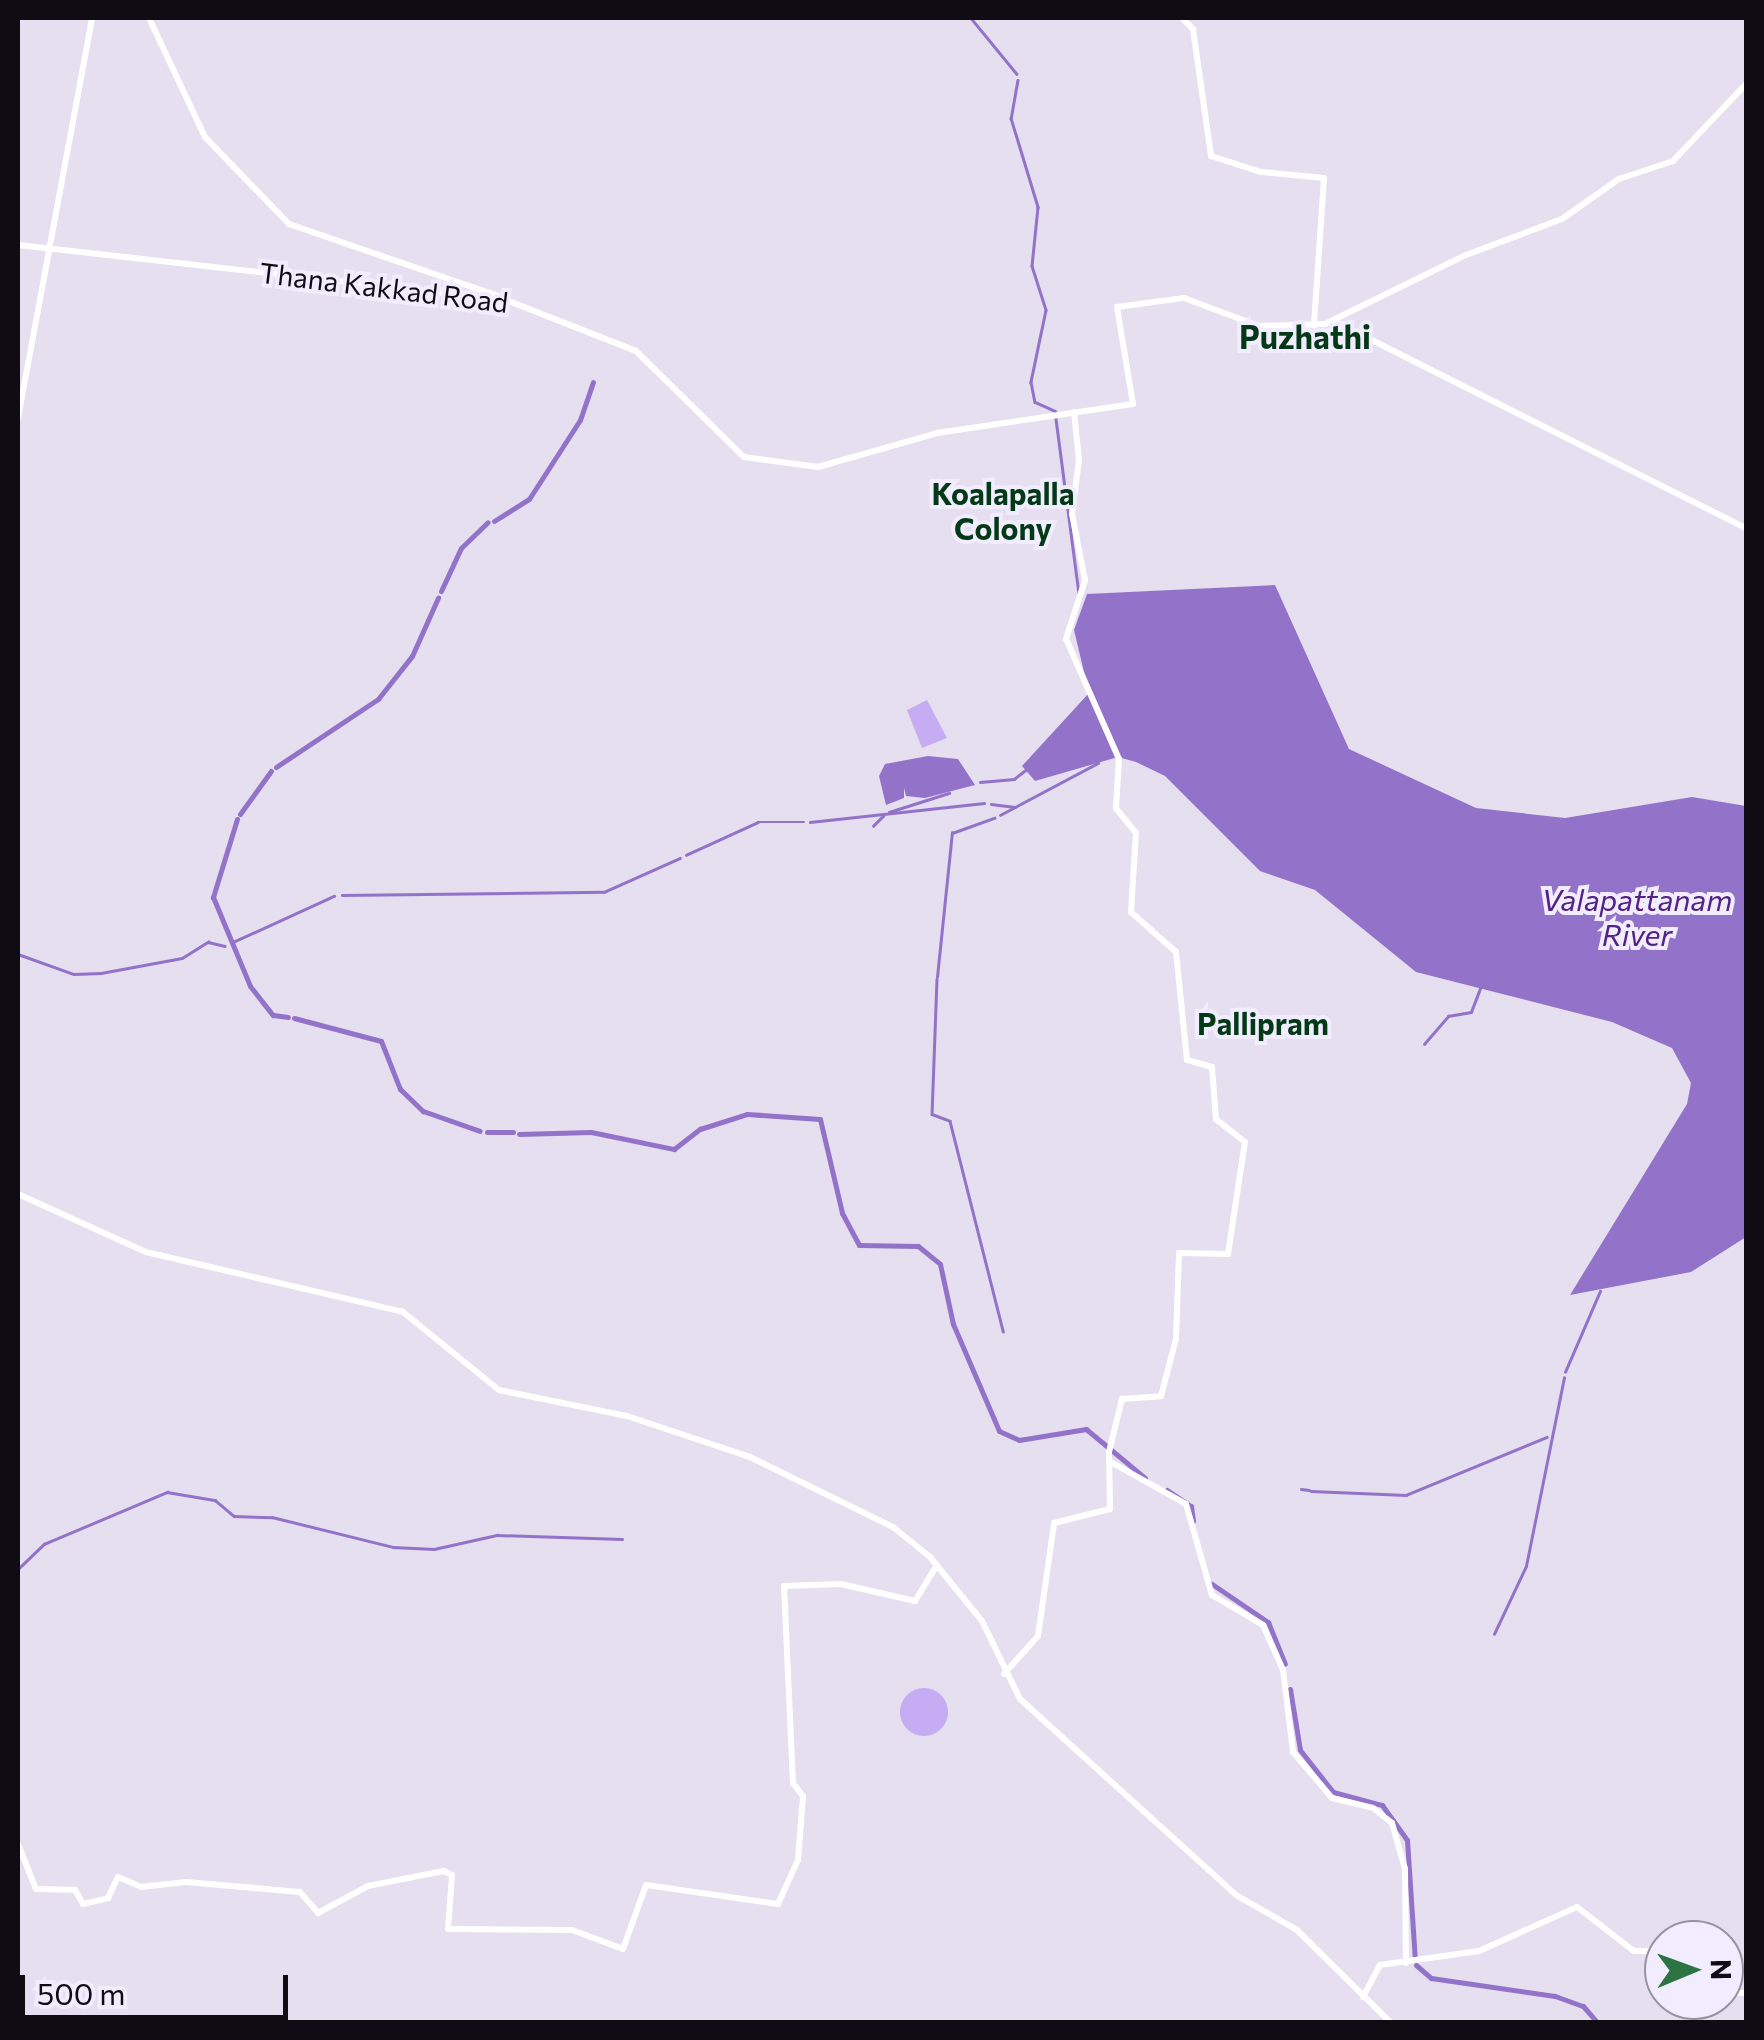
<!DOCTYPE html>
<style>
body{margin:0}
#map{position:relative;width:1764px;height:2040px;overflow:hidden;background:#e5dff0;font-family:Commissioner,sans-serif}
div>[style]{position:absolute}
.green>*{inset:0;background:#c6adf3}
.round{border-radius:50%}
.water>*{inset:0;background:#9373c9}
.stream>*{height:2.5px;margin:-1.25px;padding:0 1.25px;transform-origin:1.25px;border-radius:1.25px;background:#9373c9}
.canal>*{height:5px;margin:-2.5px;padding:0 2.5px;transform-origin:2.5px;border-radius:2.5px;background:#9373c9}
.secondary>*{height:6px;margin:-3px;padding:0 3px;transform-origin:3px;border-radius:3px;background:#fff}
span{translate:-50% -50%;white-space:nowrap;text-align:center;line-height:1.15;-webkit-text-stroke:8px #f2edfe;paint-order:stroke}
.street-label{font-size:28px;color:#0f0d13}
.neighbourhood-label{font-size:30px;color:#033917;font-weight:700}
.water-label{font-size:30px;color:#522288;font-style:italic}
.quarter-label{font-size:32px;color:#033917;font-weight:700}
.frame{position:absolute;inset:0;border:20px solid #0f0d13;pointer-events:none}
.north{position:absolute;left:1644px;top:1920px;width:100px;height:100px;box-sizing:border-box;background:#f2edfe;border:2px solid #9793a0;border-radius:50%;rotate:89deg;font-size:28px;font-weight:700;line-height:40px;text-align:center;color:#0f0d13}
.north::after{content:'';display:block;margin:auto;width:35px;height:45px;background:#2c7441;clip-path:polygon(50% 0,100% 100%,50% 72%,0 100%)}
.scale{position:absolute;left:20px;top:1975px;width:268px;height:45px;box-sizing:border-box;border:5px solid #0f0d13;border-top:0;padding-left:12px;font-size:30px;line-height:35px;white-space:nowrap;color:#0f0d13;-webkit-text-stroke:8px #f2edfe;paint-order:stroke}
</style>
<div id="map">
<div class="green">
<i style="clip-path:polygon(927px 700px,947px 738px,922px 748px,907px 710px)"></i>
<i class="round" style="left:900px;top:1688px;width:48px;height:48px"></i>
</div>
<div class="water">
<i style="clip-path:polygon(1275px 585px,1349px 749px,1476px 808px,1565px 818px,1692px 797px,1746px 806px,1746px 1237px,1691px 1272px,1570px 1295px,1687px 1104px,1691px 1083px,1672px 1048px,1612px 1022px,1416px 972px,1315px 890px,1260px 871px,1165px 776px,1136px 762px,1118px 757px,1035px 781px,1022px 766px,1089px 693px,1074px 630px,1087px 594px)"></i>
<i style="clip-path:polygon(928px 756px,958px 759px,975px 785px,925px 798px,906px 796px,904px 788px,904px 798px,886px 805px,879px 776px,885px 764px)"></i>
</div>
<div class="stream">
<i style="left:971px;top:18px;width:72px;rotate:50.6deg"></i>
<i style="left:1018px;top:80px;width:39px;rotate:100deg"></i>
<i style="left:1011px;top:118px;width:93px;rotate:73.1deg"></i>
<i style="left:1038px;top:207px;width:59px;rotate:95.8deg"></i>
<i style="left:1032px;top:266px;width:46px;rotate:72.3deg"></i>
<i style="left:1046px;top:310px;width:74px;rotate:101.8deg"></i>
<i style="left:1031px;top:382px;width:20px;rotate:79deg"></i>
<i style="left:1035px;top:402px;width:22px;rotate:24deg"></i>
<i style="left:1056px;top:419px;width:177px;rotate:82.5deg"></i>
<i style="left:980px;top:782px;width:34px;rotate:-5deg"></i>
<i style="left:1014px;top:779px;width:16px;rotate:-38deg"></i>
<i style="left:991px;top:804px;width:24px;rotate:7deg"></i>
<i style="left:889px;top:812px;width:63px;rotate:-17.6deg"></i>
<i style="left:1000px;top:815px;width:111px;rotate:-28deg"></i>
<i style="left:810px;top:822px;width:175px;rotate:-6.2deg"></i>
<i style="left:873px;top:826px;width:14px;rotate:-45deg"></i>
<i style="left:686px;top:855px;width:79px;rotate:-24.6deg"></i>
<i style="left:758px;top:822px;width:46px"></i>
<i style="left:342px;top:895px;width:262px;rotate:-0.7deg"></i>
<i style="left:604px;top:892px;width:83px;rotate:-24.1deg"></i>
<i style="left:233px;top:942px;width:111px;rotate:-24.5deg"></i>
<i style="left:18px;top:954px;width:59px;rotate:19.7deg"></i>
<i style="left:74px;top:974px;width:27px;rotate:-2deg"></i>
<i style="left:101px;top:973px;width:82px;rotate:-10.5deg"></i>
<i style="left:182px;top:958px;width:31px;rotate:-32deg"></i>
<i style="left:208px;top:942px;width:17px;rotate:13deg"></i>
<i style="left:937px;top:977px;width:145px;rotate:-84.1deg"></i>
<i style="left:952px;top:833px;width:45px;rotate:-19.7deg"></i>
<i style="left:937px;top:979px;width:135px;rotate:92.1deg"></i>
<i style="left:932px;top:1114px;width:19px;rotate:21deg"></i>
<i style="left:950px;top:1121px;width:217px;rotate:75.8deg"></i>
<i style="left:1424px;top:1044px;width:37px;rotate:-49deg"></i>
<i style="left:1448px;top:1016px;width:23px;rotate:-10deg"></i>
<i style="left:1471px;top:1012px;width:26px;rotate:-69deg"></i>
<i style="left:1565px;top:1372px;width:88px;rotate:-66.6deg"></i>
<i style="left:1301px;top:1489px;width:8px;rotate:7deg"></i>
<i style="left:1311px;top:1491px;width:95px;rotate:2.4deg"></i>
<i style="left:1406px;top:1495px;width:152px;rotate:-22.4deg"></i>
<i style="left:18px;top:1569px;width:36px;rotate:-44deg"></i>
<i style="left:44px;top:1544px;width:134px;rotate:-22.9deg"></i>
<i style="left:167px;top:1492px;width:49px;rotate:9.5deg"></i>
<i style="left:215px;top:1500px;width:25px;rotate:40deg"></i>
<i style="left:234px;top:1516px;width:38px;rotate:2deg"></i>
<i style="left:272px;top:1517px;width:125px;rotate:13.9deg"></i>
<i style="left:393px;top:1547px;width:41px;rotate:2.8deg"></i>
<i style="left:434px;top:1549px;width:65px;rotate:-12.5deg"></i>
<i style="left:497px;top:1535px;width:125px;rotate:1.8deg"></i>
<i style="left:1494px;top:1634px;width:75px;rotate:-64.8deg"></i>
<i style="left:1526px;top:1566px;width:192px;rotate:-78.6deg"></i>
</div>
<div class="canal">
<i style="left:494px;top:521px;width:41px;rotate:-32.2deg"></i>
<i style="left:529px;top:499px;width:94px;rotate:-57.2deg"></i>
<i style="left:580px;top:420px;width:40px;rotate:-71.1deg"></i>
<i style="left:441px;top:591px;width:47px;rotate:-65.1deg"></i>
<i style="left:461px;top:548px;width:37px;rotate:-44deg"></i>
<i style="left:276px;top:767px;width:123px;rotate:-33.7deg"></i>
<i style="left:378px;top:699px;width:55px;rotate:-51.7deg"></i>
<i style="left:412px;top:656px;width:64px;rotate:-65.9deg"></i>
<i style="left:240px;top:814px;width:53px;rotate:-54.2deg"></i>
<i style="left:237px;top:819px;width:82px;rotate:107.1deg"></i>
<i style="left:213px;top:897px;width:96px;rotate:67.4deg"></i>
<i style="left:250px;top:986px;width:37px;rotate:52deg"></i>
<i style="left:273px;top:1015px;width:15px;rotate:8deg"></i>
<i style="left:294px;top:1018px;width:90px;rotate:14.8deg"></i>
<i style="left:381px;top:1041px;width:52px;rotate:68.4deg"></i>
<i style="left:400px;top:1089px;width:32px;rotate:44deg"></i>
<i style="left:423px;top:1111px;width:60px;rotate:19.3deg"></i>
<i style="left:487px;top:1132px;width:26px"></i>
<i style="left:519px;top:1134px;width:72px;rotate:-1.6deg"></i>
<i style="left:591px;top:1132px;width:85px;rotate:11.6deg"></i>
<i style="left:674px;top:1149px;width:33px;rotate:-38deg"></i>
<i style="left:700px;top:1129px;width:49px;rotate:-17.7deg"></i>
<i style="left:747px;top:1114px;width:73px;rotate:3.9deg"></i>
<i style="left:820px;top:1119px;width:97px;rotate:76.8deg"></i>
<i style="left:842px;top:1213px;width:36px;rotate:62deg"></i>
<i style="left:859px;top:1245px;width:59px;rotate:1deg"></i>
<i style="left:918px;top:1246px;width:28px;rotate:39deg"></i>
<i style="left:940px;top:1264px;width:61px;rotate:77.8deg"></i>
<i style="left:953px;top:1324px;width:116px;rotate:66.7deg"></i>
<i style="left:999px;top:1431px;width:22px;rotate:24deg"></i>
<i style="left:1019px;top:1440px;width:68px;rotate:-9.3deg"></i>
<i style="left:1086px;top:1429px;width:77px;rotate:39.7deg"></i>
<i style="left:1167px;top:1490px;width:29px;rotate:34deg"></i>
<i style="left:1191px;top:1506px;width:15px;rotate:82deg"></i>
<i style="left:1212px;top:1584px;width:68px;rotate:34.2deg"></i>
<i style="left:1268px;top:1622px;width:45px;rotate:68deg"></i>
<i style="left:1290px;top:1689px;width:62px;rotate:80.7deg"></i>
<i style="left:1300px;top:1750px;width:53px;rotate:51.8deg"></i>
<i style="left:1333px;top:1792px;width:51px;rotate:14.9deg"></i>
<i style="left:1382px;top:1805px;width:43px;rotate:54.5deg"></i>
<i style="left:1407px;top:1840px;width:119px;rotate:86.2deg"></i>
<i style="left:1416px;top:1965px;width:20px;rotate:41deg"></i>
<i style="left:1431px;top:1978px;width:125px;rotate:8.3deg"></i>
<i style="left:1555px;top:1996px;width:30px;rotate:20deg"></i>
<i style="left:1583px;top:2006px;width:21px;rotate:49deg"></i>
</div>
<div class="secondary">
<i style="left:149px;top:18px;width:132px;rotate:64.8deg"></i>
<i style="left:205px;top:137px;width:121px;rotate:46deg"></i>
<i style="left:289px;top:224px;width:224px;rotate:19deg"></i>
<i style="left:1182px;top:18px;width:16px;rotate:45deg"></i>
<i style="left:1193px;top:29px;width:128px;rotate:81.9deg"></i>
<i style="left:1211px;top:156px;width:52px;rotate:17.7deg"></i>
<i style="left:1261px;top:172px;width:63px;rotate:5.4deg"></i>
<i style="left:1324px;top:178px;width:148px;rotate:93.9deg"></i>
<i style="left:18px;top:245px;width:491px;rotate:6.4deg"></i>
<i style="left:506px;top:300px;width:140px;rotate:21.4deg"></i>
<i style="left:636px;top:351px;width:151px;rotate:44.5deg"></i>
<i style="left:744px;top:457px;width:75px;rotate:7.7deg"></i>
<i style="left:818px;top:467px;width:124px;rotate:-15.9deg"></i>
<i style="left:937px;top:433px;width:198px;rotate:-8.4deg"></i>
<i style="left:1133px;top:404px;width:98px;rotate:-99.4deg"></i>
<i style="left:1117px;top:307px;width:68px;rotate:-7.7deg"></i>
<i style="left:1184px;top:298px;width:80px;rotate:20.5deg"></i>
<i style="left:1259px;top:326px;width:66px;rotate:-1.7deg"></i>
<i style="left:1325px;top:324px;width:157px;rotate:-26.1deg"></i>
<i style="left:1466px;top:255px;width:103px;rotate:-20.6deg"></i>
<i style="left:1562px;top:219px;width:70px;rotate:-35.1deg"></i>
<i style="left:1619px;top:179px;width:57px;rotate:-18.4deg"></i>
<i style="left:1673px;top:161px;width:106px;rotate:-46.5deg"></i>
<i style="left:1334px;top:321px;width:461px;rotate:26.7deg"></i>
<i style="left:18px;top:418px;width:407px;rotate:-79.5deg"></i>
<i style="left:18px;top:1194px;width:141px;rotate:24.4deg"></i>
<i style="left:146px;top:1252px;width:264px;rotate:13.1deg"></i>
<i style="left:403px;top:1312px;width:124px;rotate:39.1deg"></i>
<i style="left:499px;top:1390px;width:131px;rotate:11.5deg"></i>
<i style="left:627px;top:1416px;width:130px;rotate:18.4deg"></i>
<i style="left:750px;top:1457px;width:159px;rotate:26.1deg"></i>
<i style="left:893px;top:1527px;width:48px;rotate:39deg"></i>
<i style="left:930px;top:1557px;width:82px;rotate:50.9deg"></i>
<i style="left:982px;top:1621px;width:87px;rotate:64deg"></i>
<i style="left:1020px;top:1699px;width:292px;rotate:42.2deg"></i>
<i style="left:1236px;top:1895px;width:70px;rotate:29.8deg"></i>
<i style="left:1297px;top:1930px;width:131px;rotate:44.7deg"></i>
<i style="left:1109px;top:1461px;width:88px;rotate:29.2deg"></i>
<i style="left:1186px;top:1504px;width:95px;rotate:74.1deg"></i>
<i style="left:1212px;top:1595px;width:59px;rotate:30.5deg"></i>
<i style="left:1263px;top:1625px;width:49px;rotate:66deg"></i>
<i style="left:1283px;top:1670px;width:83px;rotate:83deg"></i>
<i style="left:1293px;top:1752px;width:60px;rotate:49.7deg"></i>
<i style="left:1332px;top:1798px;width:42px;rotate:13.7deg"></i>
<i style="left:1373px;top:1808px;width:24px;rotate:38deg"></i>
<i style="left:1392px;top:1823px;width:48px;rotate:74.2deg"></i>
<i style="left:1405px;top:1869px;width:94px;rotate:89.4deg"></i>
<i style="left:1004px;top:1674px;width:51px;rotate:-48.2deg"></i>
<i style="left:1038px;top:1636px;width:114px;rotate:-81.9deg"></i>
<i style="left:1054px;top:1523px;width:58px;rotate:-14deg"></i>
<i style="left:1110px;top:1509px;width:57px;rotate:-91deg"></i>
<i style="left:1109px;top:1452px;width:55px;rotate:-76.2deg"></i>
<i style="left:1122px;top:1399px;width:39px;rotate:-4deg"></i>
<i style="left:1161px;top:1396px;width:59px;rotate:-75.3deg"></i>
<i style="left:1176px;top:1339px;width:86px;rotate:-88deg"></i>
<i style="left:1179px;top:1253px;width:49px;rotate:1.2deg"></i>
<i style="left:1228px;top:1254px;width:113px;rotate:-81.4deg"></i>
<i style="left:1245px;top:1142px;width:37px;rotate:-142deg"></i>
<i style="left:1216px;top:1119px;width:52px;rotate:-94.4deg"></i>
<i style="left:1212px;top:1067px;width:26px;rotate:-164deg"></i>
<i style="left:1187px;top:1060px;width:109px;rotate:-95.8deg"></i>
<i style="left:1176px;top:952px;width:60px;rotate:-138.4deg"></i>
<i style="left:1131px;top:912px;width:79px;rotate:-86.4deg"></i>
<i style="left:1136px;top:833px;width:32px;rotate:-129deg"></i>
<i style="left:1116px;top:808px;width:49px;rotate:-86.5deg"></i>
<i style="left:1119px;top:759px;width:131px;rotate:-113.8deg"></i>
<i style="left:1066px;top:639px;width:62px;rotate:-72.1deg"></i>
<i style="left:1085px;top:580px;width:67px;rotate:-101.1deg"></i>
<i style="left:1072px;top:514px;width:54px;rotate:-82.6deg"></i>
<i style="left:1079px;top:460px;width:48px;rotate:-95.9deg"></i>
<i style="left:18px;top:1844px;width:48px;rotate:68.2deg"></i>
<i style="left:36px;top:1889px;width:39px;rotate:1deg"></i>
<i style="left:75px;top:1890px;width:16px;rotate:60deg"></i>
<i style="left:83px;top:1904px;width:26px;rotate:-13deg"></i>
<i style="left:108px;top:1898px;width:23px;rotate:-65deg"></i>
<i style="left:118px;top:1877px;width:25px;rotate:23deg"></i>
<i style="left:141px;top:1887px;width:45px;rotate:-6.3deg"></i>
<i style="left:186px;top:1882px;width:114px;rotate:5deg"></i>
<i style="left:300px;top:1892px;width:28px;rotate:49deg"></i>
<i style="left:318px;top:1913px;width:57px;rotate:-28.4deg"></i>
<i style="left:368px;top:1886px;width:77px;rotate:-11.2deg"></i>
<i style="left:444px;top:1871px;width:9px;rotate:27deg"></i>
<i style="left:452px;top:1875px;width:54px;rotate:94.2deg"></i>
<i style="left:448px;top:1929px;width:124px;rotate:0.5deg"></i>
<i style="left:572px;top:1930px;width:54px;rotate:20.4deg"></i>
<i style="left:623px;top:1949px;width:68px;rotate:-70.2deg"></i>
<i style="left:646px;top:1885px;width:133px;rotate:8.2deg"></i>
<i style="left:778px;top:1904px;width:48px;rotate:-65.6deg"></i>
<i style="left:798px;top:1860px;width:64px;rotate:-85.5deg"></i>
<i style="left:803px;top:1796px;width:16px;rotate:-128deg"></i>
<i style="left:793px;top:1783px;width:197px;rotate:-92.6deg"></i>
<i style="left:784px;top:1586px;width:57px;rotate:-2deg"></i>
<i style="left:841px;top:1584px;width:76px;rotate:12.9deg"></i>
<i style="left:915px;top:1601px;width:42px;rotate:-58.6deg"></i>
<i style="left:1724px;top:1992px;width:22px;rotate:3deg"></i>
<i style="left:1363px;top:1997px;width:36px;rotate:-62deg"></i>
<i style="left:1380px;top:1965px;width:100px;rotate:-8deg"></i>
<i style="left:1479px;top:1951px;width:107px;rotate:-24.2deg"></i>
<i style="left:1577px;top:1907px;width:72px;rotate:37.7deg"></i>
<i style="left:1634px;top:1951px;width:30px"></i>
</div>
<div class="street-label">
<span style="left:384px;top:287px;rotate:7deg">Thana Kakkad Road</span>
</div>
<div class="neighbourhood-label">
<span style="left:1003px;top:510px">Koalapalla<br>Colony</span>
<span style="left:1263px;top:1023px">Pallipram</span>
</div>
<div class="water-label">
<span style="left:1637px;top:916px">Valapattanam<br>River</span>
</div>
<div class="quarter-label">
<span style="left:1305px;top:336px">Puzhathi</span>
</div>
<div class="frame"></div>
<div class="north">N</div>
<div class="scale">500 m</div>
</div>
